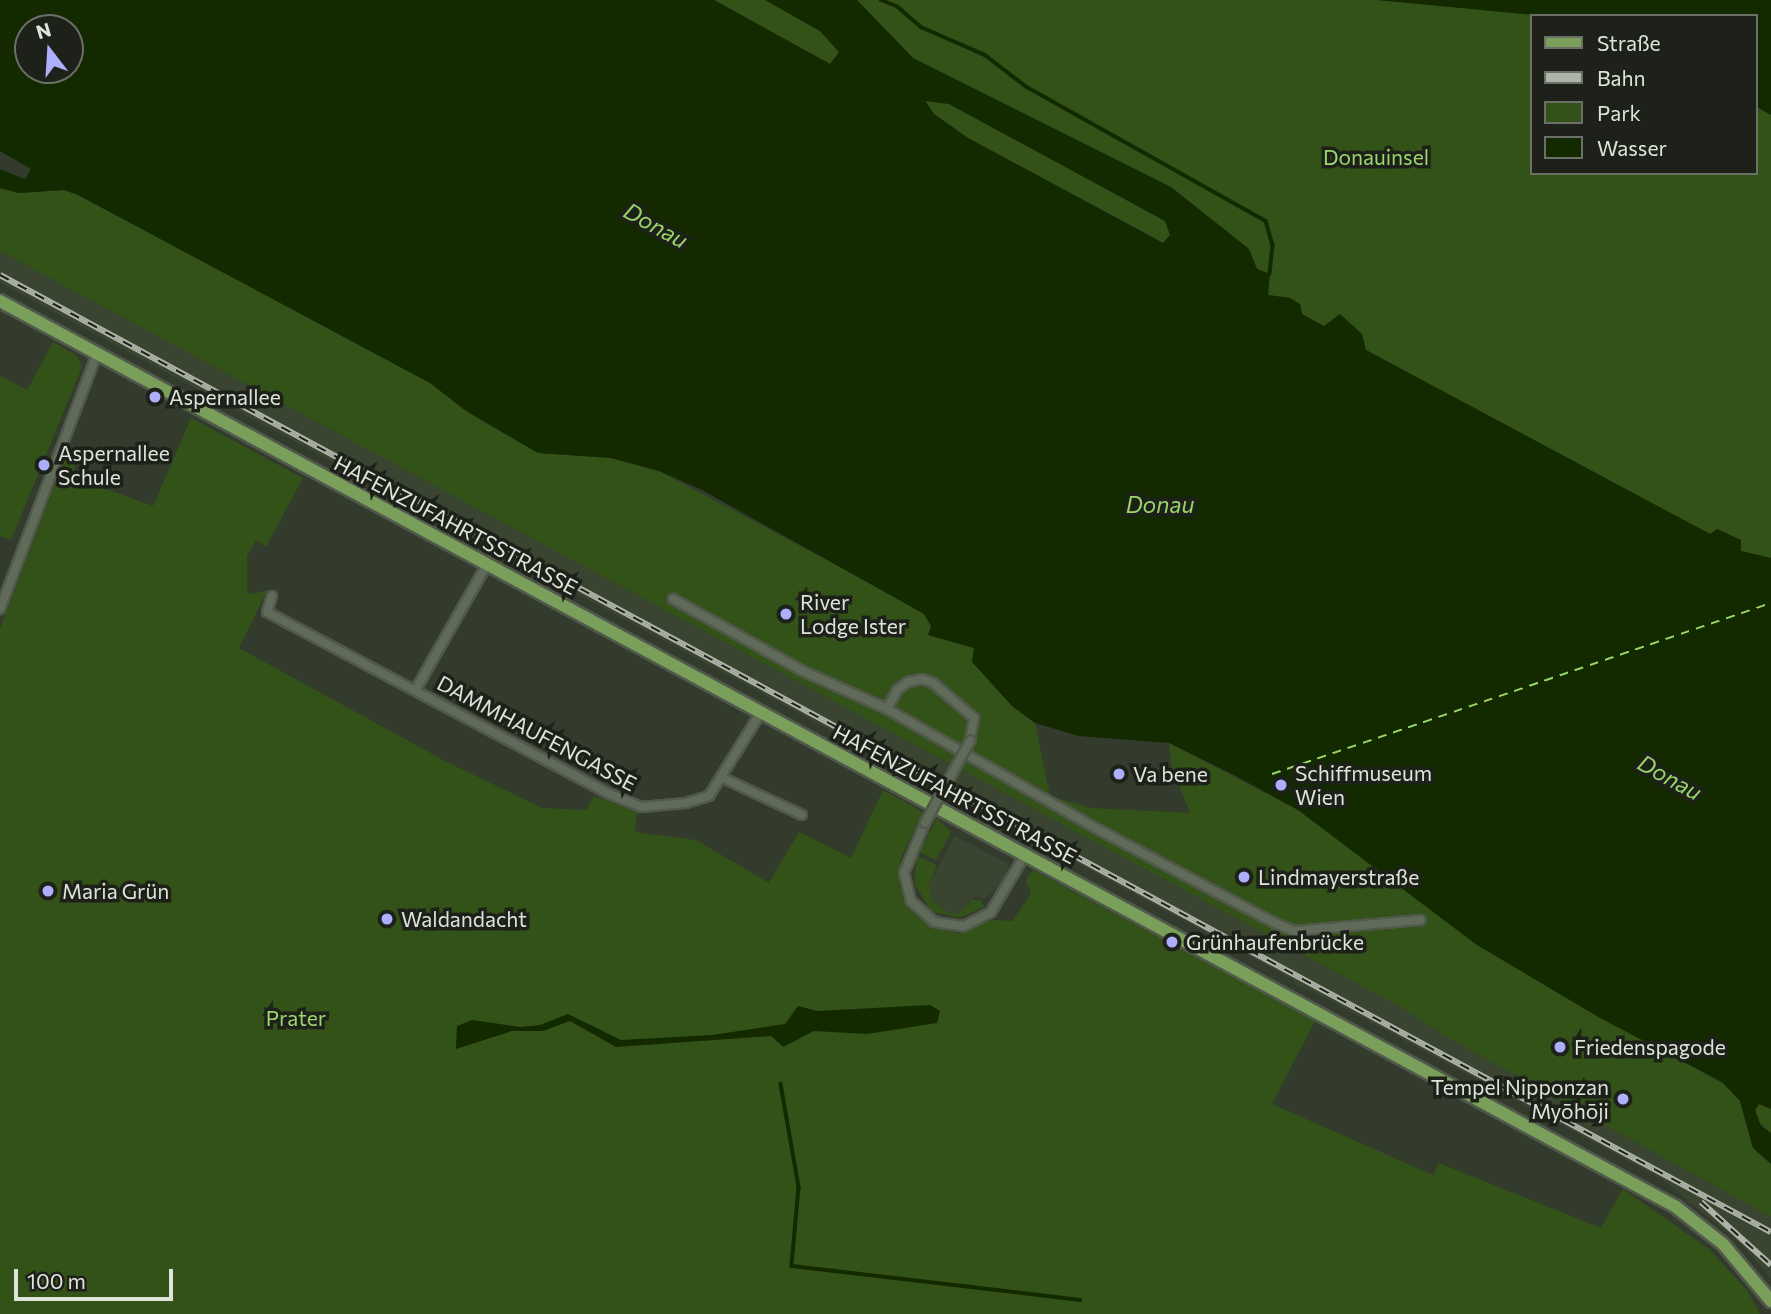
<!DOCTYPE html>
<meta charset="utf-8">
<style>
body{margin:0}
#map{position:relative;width:1771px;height:1314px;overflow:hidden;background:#323b2c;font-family:Commissioner,sans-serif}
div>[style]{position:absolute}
.built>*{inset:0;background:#394530}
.green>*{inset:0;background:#335218}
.water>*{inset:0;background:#132900}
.stream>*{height:3.5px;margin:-1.75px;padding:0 1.75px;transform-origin:1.75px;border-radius:1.75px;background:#132900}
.ferry>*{height:2px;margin-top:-1px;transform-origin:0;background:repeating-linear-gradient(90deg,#98d467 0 9px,transparent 0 16px)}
.roads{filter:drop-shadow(2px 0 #51584c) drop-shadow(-2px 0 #51584c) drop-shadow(0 2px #51584c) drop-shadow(0 -2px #51584c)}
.minor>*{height:8px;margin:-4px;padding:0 4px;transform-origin:4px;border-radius:4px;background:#616b5a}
.primary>*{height:12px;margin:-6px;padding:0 6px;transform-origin:6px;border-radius:6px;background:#799f5b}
.rail>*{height:6px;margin-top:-3px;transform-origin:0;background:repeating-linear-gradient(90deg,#1d211a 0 10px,#aeb4a9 0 20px);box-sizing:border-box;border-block:2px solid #aeb4a9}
.bridges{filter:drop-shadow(2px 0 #51584c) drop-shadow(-2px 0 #51584c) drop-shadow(0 2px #51584c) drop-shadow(0 -2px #51584c)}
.minor-bridge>*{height:8px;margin:-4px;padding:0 4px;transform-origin:4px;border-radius:4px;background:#616b5a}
.dots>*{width:19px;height:19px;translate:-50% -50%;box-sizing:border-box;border:4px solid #1d211a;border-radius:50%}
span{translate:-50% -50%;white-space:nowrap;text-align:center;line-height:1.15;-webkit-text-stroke:7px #1d211a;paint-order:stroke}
.park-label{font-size:21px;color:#9bd86b}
.poi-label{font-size:21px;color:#dfe4db}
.left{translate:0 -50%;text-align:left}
.right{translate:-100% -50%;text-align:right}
.street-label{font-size:21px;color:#dfe4db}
.water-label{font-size:23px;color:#98d467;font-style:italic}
.legend{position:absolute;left:1530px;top:14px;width:228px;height:161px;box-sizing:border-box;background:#1d211a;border:2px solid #6b6f67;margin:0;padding:9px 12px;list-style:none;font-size:21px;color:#dfe4db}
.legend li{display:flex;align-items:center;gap:14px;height:35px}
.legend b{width:35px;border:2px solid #6b6f67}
.north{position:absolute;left:14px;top:14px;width:70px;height:70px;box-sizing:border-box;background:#1d211a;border:2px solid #6b6f67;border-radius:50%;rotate:343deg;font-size:19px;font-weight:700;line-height:28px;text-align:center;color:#dfe4db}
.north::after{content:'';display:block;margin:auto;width:24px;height:32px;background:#adaffb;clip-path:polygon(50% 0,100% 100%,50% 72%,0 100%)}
.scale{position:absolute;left:14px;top:1269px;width:159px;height:32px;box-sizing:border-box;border:4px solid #dfe4db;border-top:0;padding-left:9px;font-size:21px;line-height:24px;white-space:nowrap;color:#dfe4db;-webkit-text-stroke:5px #1d211a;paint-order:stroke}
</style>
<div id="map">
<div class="built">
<i style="clip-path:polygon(0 251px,1399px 1006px,1452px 1040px,1771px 1217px,1771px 1278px,1740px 1243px,1660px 1178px,1316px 993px,1297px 986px,1292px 979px,0 283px)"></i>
<i style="clip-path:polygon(955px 836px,1007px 863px,1008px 868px,999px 886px,984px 899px,976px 896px,958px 914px,947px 912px,932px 900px,929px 885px)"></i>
</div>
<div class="green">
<i style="clip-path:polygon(714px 0,765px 0,820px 31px,839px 52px,830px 64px)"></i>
<i style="clip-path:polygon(857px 0,1377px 0,1543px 15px,1531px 16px,1531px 173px,1755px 173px,1755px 106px,1771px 115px,1771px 558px,1740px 551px,1717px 529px,1711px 534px,1532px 442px,1366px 350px,1362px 334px,1324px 326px,1302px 314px,1290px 298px,1268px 295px,1249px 249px,1171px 187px,913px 58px)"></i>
<i style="clip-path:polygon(925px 100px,949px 104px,1166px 221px,1170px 235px,1164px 243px,968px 138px,934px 114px)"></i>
<i style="clip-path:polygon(0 188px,19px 193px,64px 190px,78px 195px,430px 383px,466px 411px,538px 453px,611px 458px,659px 471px,883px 590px,924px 614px,931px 626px,928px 635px,975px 648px,1012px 706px,1035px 723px,1050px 796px,1091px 808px,1190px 813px,1171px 765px,1169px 743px,1298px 810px,1477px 945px,1730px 1088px,1740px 1101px,1753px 1148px,1771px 1164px,1771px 1217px,1452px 1040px,1399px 1006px,0 251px)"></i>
<i style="clip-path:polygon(53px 342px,77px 356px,82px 367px,11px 540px,0 536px,0 376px,27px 390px)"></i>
<i style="clip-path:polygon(191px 418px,303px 478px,266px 547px,256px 540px,247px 556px,247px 594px,267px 591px,239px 648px,445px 761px,542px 808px,586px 810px,594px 796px,637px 812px,635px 832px,696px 840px,769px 883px,799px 832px,851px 858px,883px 790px,923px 812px,901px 858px,899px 884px,909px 909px,931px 927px,958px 933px,992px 920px,1012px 921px,1031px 894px,1026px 880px,1033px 870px,1315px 1021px,1272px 1104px,1433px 1175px,1439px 1163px,1601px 1228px,1623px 1189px,1709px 1249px,1747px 1290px,1760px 1314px,0 1314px,0 629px,64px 460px,77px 454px,73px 477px,153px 506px)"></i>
<i style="clip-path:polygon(937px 818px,951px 832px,936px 860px,919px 852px)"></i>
<i style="clip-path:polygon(917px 856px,937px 865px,929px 885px,932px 900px,947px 912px,958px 914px,972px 900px,981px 900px,984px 907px,959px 918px,931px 911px,914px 883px)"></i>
<i style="clip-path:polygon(1759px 1104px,1771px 1109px,1771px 1133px,1757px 1120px,1755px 1106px)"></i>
</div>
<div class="water">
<i style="clip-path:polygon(evenodd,0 0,714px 0,830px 64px,839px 52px,820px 31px,765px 0,857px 0,913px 58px,1171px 187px,1249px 249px,1257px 269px,1270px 274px,1268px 295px,1290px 298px,1300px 304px,1302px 314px,1324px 326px,1340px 314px,1362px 334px,1366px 350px,1710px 534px,1717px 529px,1741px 540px,1741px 551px,1771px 558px,1771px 1109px,1759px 1104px,1755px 1110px,1761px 1126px,1771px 1133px,1771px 1164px,1753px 1148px,1740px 1101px,1722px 1082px,1600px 1018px,1477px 945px,1298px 810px,1234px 775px,1169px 743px,1079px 736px,1035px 723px,1012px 706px,972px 662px,974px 648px,928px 635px,931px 626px,924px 614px,702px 490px,659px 471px,611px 458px,538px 453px,466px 411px,430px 383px,78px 195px,64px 190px,19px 193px,0 188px,0 169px,25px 179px,31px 169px,0 151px,0 0,28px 28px,70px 28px,70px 70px,28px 70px,28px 28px,0 0,925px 101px,949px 104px,1165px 221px,1170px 235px,1163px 243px,968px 138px,934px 114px,925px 101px)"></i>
<i style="clip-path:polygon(1377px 0,1771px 0,1771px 115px,1755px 106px,1755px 16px,1545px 16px)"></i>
<i style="clip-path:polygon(930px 1005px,940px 1011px,937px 1023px,867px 1034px,814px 1031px,783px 1047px,771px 1036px,616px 1047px,570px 1021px,543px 1031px,512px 1031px,456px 1049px,457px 1026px,472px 1020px,520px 1027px,540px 1025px,568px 1014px,621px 1040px,712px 1035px,785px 1024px,798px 1006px,817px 1011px)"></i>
</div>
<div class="stream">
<i style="left:881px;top:0;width:17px;rotate:21deg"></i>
<i style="left:897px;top:6px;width:32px;rotate:41deg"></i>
<i style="left:921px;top:27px;width:70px;rotate:23.6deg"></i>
<i style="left:985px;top:55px;width:53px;rotate:37.3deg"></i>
<i style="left:1027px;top:87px;width:274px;rotate:29.3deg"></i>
<i style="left:1266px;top:221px;width:25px;rotate:74deg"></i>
<i style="left:1273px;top:245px;width:29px;rotate:96deg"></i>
<i style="left:781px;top:1084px;width:105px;rotate:80.1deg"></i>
<i style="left:799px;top:1187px;width:79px;rotate:95.1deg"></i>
<i style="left:792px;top:1266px;width:290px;rotate:6.7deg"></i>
</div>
<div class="ferry">
<i style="left:1272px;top:774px;width:527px;rotate:-18.92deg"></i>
</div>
<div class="roads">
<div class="minor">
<i style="left:272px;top:596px;width:17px;rotate:107deg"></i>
<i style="left:267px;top:612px;width:385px;rotate:28deg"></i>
<i style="left:607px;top:793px;width:37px;rotate:22deg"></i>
<i style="left:641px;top:807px;width:45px;rotate:-5.1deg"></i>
<i style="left:686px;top:803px;width:24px;rotate:-17deg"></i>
<i style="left:709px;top:796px;width:99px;rotate:-58.2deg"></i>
<i style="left:673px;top:599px;width:149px;rotate:29deg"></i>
<i style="left:803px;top:671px;width:92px;rotate:24.3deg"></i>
<i style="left:887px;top:709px;width:246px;rotate:29.7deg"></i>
<i style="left:1101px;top:831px;width:197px;rotate:27.9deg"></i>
<i style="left:1275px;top:923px;width:21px;rotate:23deg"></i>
<i style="left:1294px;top:931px;width:127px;rotate:-5deg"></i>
<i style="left:0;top:609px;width:274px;rotate:-69.2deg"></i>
<i style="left:416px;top:689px;width:145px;rotate:-60.3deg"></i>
<i style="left:887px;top:709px;width:21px;rotate:-62deg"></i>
<i style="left:897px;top:690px;width:14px;rotate:-36deg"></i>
<i style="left:908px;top:682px;width:14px;rotate:-12deg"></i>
<i style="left:922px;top:679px;width:12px;rotate:20deg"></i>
<i style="left:933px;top:683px;width:54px;rotate:40.5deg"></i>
<i style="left:974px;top:718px;width:23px;rotate:100deg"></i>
<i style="left:723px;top:778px;width:87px;rotate:25.1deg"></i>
<i style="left:925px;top:823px;width:54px;rotate:112.8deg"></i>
<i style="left:904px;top:873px;width:29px;rotate:76deg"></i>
<i style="left:911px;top:901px;width:31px;rotate:42deg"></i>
<i style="left:934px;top:922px;width:30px;rotate:8deg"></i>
<i style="left:964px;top:926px;width:30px;rotate:-27deg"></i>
<i style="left:991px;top:912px;width:69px;rotate:-59.3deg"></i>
</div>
<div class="primary">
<i style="left:0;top:301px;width:1905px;rotate:28.39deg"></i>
<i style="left:1676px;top:1207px;width:60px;rotate:38.2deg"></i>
<i style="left:1723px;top:1244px;width:75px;rotate:49.9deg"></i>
</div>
</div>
<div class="rail">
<i style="left:0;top:275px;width:2013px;rotate:28.39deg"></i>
<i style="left:1701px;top:1202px;width:94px;rotate:42deg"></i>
</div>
<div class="bridges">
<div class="minor-bridge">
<i style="left:925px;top:823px;width:94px;rotate:-61.2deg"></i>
</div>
</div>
<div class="dots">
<i style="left:155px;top:397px;background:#adaffb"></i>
<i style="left:44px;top:465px;background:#adaffb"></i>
<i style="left:786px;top:614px;background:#adaffb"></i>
<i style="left:1119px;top:774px;background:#adaffb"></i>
<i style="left:1281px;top:785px;background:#adaffb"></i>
<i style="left:1244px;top:877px;background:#adaffb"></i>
<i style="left:48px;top:891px;background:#adaffb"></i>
<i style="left:387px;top:919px;background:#adaffb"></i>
<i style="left:1172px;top:942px;background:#adaffb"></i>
<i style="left:1560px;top:1047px;background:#adaffb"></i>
<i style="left:1623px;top:1099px;background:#adaffb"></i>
</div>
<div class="park-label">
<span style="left:1376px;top:157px">Donauinsel</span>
<span style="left:296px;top:1018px">Prater</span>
</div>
<div class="poi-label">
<span class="left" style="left:169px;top:397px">Aspernallee</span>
<span class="left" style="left:58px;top:465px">Aspernallee<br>Schule</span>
<span class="left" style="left:800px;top:614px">River<br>Lodge Ister</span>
<span class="left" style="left:1295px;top:785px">Schiffmuseum<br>Wien</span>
<span class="left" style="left:1133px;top:774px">Va bene</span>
<span class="left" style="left:1258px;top:877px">Lindmayerstraße</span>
<span class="left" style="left:62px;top:891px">Maria Grün</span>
<span class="left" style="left:401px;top:919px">Waldandacht</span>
<span class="left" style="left:1186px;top:942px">Grünhaufenbrücke</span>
<span class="left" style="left:1574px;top:1047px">Friedenspagode</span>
<span class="right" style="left:1609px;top:1099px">Tempel Nipponzan<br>Myōhōji</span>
</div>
<div class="street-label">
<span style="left:456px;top:525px;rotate:28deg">HAFENZUFAHRTSSTRASSE</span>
<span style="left:537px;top:733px;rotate:28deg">DAMMHAUFENGASSE</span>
<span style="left:955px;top:794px;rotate:28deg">HAFENZUFAHRTSSTRASSE</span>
</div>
<div class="water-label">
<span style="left:656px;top:225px;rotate:29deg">Donau</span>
<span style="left:1160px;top:504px">Donau</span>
<span style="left:1670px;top:777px;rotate:29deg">Donau</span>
</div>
<ul class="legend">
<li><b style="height:9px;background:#799f5b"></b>Straße</li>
<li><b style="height:9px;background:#aeb4a9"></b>Bahn</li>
<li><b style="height:19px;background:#335218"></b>Park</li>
<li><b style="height:19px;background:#132900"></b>Wasser</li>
</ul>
<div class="north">N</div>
<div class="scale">100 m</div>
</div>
